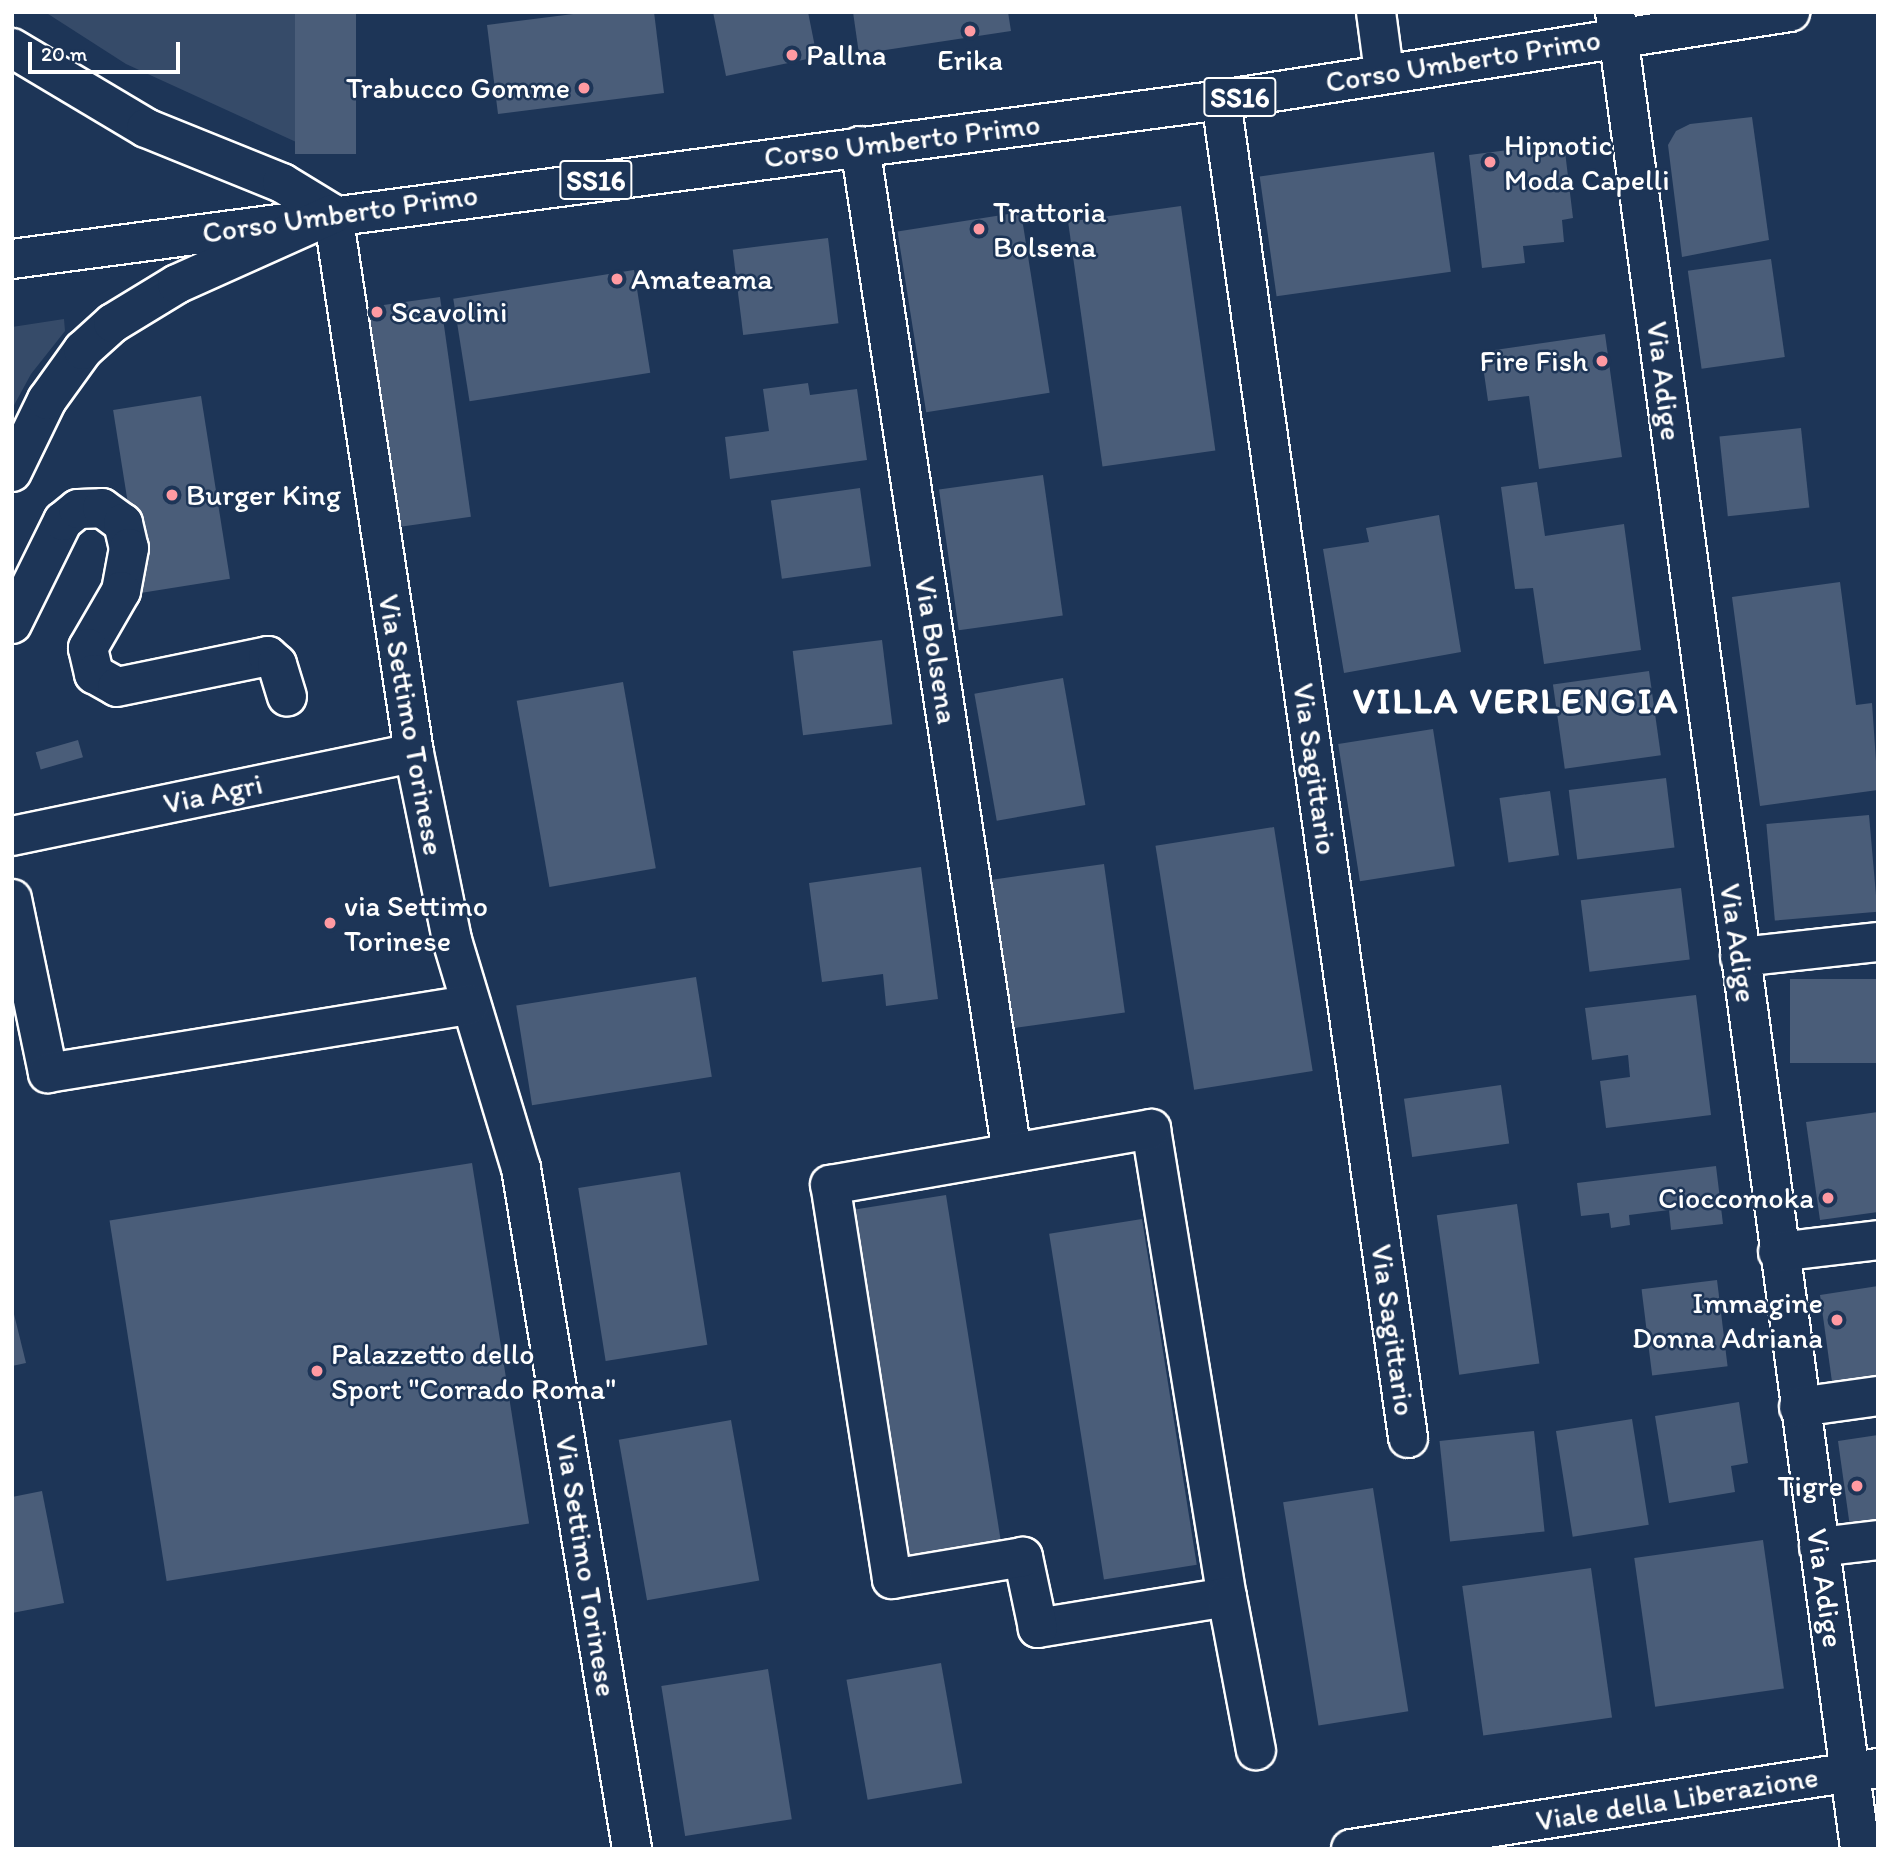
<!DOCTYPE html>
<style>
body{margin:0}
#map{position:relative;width:1890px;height:1861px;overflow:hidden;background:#1d3557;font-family:Itim,sans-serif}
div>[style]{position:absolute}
.green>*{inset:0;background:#364b69}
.building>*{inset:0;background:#4a5d79;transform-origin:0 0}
.roads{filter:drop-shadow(2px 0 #fff) drop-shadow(-2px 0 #fff) drop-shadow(0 2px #fff) drop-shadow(0 -2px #fff)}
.minor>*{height:38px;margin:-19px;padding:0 19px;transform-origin:19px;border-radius:19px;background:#1d3557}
.major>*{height:38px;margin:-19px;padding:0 19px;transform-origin:19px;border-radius:19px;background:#1d3557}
.highway>*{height:38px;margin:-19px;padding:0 19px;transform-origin:19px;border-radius:19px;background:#1d3557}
.dots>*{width:19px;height:19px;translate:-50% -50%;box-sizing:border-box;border:4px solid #1d3557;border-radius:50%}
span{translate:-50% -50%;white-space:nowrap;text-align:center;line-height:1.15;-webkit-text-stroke:5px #1d3557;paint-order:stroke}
.shield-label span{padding:2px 5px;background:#1d3557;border:2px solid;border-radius:5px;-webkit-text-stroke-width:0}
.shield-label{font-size:28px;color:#fff;font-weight:700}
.poi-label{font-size:30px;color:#fff}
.left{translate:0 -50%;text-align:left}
.right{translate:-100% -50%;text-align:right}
.street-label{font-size:30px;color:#fff}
.district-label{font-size:37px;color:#fff;font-weight:700;letter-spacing:2px}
.frame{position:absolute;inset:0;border:14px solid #fff;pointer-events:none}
.scale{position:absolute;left:28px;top:42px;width:152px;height:32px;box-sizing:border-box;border:4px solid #fff;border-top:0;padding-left:9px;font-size:21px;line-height:24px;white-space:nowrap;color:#fff;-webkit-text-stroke:5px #1d3557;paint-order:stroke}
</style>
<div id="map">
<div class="green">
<i style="clip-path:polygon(45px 12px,295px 12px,318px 152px,126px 64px)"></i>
<i style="clip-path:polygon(64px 319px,65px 331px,31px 374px,12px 409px,12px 327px)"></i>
</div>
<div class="building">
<i style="left:295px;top:12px;width:61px;height:142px"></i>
<i style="clip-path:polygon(589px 12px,654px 12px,664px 93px,498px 114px,487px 25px)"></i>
<i style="clip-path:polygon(713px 12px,808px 12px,817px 57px,726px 76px)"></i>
<i style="clip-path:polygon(853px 12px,1008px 12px,1011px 31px,859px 54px)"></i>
<i style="clip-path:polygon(1752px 117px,1769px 240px,1682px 257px,1668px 145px,1676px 131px,1690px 124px)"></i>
<i style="clip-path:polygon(1564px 143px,1573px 218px,1562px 220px,1564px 242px,1523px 246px,1525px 263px,1482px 268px,1469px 155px)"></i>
<i style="left:1434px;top:152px;width:121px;height:176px;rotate:82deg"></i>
<i style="left:1181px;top:206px;width:247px;height:114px;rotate:82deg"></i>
<i style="left:1021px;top:212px;width:183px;height:125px;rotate:81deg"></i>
<i style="left:828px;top:238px;width:86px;height:96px;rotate:83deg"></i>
<i style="left:1771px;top:259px;width:99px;height:84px;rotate:82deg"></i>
<i style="left:634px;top:270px;width:104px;height:183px;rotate:81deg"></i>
<i style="left:440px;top:297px;width:222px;height:80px;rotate:82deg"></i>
<i style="clip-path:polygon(1605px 334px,1622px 457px,1539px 469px,1529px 396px,1488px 401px,1481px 352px)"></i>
<i style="clip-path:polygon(808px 383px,810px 395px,857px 389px,867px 460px,730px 479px,725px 437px,769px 431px,763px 389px)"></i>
<i style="left:201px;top:396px;width:185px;height:89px;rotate:81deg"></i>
<i style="left:1801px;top:428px;width:80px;height:82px;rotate:84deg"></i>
<i style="left:1043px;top:475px;width:142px;height:105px;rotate:82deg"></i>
<i style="clip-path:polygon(1537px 482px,1545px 536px,1624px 524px,1641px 650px,1544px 664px,1533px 588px,1515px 589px,1501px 487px)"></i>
<i style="left:860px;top:488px;width:79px;height:90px;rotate:82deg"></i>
<i style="clip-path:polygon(1439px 515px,1461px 652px,1344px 673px,1323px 549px,1369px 542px,1366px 528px)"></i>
<i style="clip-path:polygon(1840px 582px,1856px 705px,1872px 703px,1878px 790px,1760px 806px,1732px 597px)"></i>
<i style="left:882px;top:640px;width:85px;height:90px;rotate:83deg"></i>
<i style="left:1649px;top:671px;width:85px;height:97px;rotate:82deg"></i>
<i style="left:1063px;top:678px;width:129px;height:90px;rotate:80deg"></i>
<i style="left:623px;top:682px;width:189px;height:108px;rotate:80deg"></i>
<i style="left:1433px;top:729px;width:139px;height:96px;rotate:81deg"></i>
<i style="left:78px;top:740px;width:18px;height:44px;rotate:74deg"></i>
<i style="left:1666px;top:778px;width:70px;height:98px;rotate:83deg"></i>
<i style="left:1550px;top:791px;width:65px;height:51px;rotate:82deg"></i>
<i style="left:1869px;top:815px;width:97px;height:103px;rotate:85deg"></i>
<i style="left:1274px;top:827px;width:247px;height:120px;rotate:81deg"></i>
<i style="left:1104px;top:864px;width:150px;height:113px;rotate:82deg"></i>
<i style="clip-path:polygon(921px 867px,938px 999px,886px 1006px,883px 974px,822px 982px,809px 883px)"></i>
<i style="left:1681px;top:888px;width:72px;height:101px;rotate:83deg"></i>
<i style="left:696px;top:977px;width:101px;height:182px;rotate:81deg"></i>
<i style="left:1878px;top:979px;width:84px;height:88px;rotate:90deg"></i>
<i style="clip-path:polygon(1696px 995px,1711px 1115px,1606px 1128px,1600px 1081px,1630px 1077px,1628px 1055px,1592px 1060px,1585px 1008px)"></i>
<i style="left:1501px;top:1085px;width:59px;height:98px;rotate:82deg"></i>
<i style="clip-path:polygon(1878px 1112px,1878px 1212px,1820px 1220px,1806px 1122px)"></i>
<i style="left:472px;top:1163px;width:365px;height:367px;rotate:81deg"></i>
<i style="clip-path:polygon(1716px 1166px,1723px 1224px,1671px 1230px,1669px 1210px,1629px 1215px,1630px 1225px,1611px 1228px,1609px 1213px,1581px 1216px,1577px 1183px)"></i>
<i style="left:680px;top:1172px;width:175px;height:103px;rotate:81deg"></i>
<i style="left:946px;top:1195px;width:351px;height:97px;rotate:81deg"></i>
<i style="left:1517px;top:1204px;width:161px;height:81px;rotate:82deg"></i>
<i style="left:1142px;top:1219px;width:350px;height:94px;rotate:81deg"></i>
<i style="left:1717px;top:1280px;width:87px;height:76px;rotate:83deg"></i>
<i style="clip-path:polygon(1878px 1286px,1878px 1382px,1833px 1389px,1820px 1295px)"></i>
<i style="clip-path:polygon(12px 1306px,26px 1363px,12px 1366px)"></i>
<i style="clip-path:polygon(1739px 1402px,1748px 1463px,1731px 1466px,1735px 1492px,1669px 1503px,1655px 1416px)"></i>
<i style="left:1632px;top:1419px;width:107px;height:77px;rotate:81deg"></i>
<i style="left:731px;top:1420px;width:163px;height:114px;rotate:80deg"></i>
<i style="left:1534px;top:1431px;width:101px;height:95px;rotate:84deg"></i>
<i style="clip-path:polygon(1878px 1435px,1878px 1523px,1850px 1527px,1838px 1441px)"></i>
<i style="left:1373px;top:1488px;width:226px;height:91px;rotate:81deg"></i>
<i style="clip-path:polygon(42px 1491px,64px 1603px,12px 1613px,12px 1497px)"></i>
<i style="left:1763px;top:1540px;width:150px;height:130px;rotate:82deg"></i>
<i style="left:1591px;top:1568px;width:151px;height:130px;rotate:82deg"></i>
<i style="left:941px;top:1663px;width:122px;height:96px;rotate:80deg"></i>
<i style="left:768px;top:1669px;width:152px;height:108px;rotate:81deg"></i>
</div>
<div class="roads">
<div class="minor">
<i style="left:1376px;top:12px;width:61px;rotate:82.4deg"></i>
<i style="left:1615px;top:12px;width:1853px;rotate:82.4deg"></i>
<i style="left:1221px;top:100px;width:1351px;rotate:82.04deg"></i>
<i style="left:860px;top:146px;width:1018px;rotate:81.42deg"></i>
<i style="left:333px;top:214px;width:545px;rotate:81.45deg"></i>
<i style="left:414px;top:753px;width:191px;rotate:78.5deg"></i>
<i style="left:452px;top:940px;width:238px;rotate:73.2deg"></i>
<i style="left:521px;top:1168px;width:690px;rotate:80.74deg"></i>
<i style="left:12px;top:624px;width:115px;rotate:-63.7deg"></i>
<i style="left:63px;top:521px;width:19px;rotate:-39deg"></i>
<i style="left:78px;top:509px;width:24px;rotate:-2deg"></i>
<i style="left:102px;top:508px;width:26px;rotate:36deg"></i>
<i style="left:123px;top:523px;width:26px;rotate:77deg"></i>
<i style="left:129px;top:548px;width:44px;rotate:100.5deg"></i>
<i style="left:121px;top:591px;width:66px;rotate:120.1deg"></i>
<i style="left:88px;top:648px;width:27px;rotate:77deg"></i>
<i style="left:94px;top:674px;width:26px;rotate:29deg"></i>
<i style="left:117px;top:687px;width:154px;rotate:-11.6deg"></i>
<i style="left:268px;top:656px;width:12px;rotate:42deg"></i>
<i style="left:277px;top:664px;width:34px;rotate:73deg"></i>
<i style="left:12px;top:836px;width:410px;rotate:-11.7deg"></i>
<i style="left:12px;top:899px;width:178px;rotate:78.3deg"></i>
<i style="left:48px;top:1073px;width:427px;rotate:-9.2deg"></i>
<i style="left:1740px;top:957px;width:139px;rotate:-6.2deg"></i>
<i style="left:1151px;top:1129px;width:474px;rotate:80.8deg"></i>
<i style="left:1227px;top:1597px;width:192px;rotate:170.7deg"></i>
<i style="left:1038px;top:1628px;width:73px;rotate:-101.9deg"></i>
<i style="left:1023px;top:1557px;width:133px;rotate:170.5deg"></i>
<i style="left:892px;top:1579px;width:399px;rotate:-98.9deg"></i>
<i style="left:830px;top:1185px;width:326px;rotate:-9.9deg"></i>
<i style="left:1778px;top:1252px;width:101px;rotate:-6.8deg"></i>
<i style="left:1799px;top:1407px;width:80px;rotate:-7.9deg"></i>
<i style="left:1819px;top:1547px;width:59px;rotate:-6.8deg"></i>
<i style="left:1227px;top:1597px;width:156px;rotate:79.3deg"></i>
<i style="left:1351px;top:1849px;width:533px;rotate:-8.74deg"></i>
</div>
<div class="major">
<i style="left:12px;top:259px;width:1219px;rotate:-7.49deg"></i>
<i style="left:1221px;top:100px;width:576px;rotate:-8.79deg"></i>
</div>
<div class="highway">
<i style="left:12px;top:48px;width:156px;rotate:30.8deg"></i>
<i style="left:146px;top:128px;width:147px;rotate:22deg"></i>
<i style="left:282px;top:183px;width:60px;rotate:31.3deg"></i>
<i style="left:12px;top:472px;width:80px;rotate:-64.1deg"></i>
<i style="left:47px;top:400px;width:62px;rotate:-54.2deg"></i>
<i style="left:83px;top:350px;width:40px;rotate:-42deg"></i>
<i style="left:113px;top:323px;width:75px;rotate:-31.4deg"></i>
<i style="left:177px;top:284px;width:171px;rotate:-24.2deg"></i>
</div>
</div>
<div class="dots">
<i style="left:970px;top:31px;background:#ff9aa2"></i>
<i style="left:792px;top:55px;background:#ff9aa2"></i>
<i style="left:584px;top:88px;background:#ff9aa2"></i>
<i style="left:1490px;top:162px;background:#ff9aa2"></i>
<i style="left:979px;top:229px;background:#ff9aa2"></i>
<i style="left:617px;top:279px;background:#ff9aa2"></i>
<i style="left:377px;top:312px;background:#ff9aa2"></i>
<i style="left:1602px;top:361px;background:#ff9aa2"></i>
<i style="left:172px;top:495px;background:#ff9aa2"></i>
<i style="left:330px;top:923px;background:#ff9aa2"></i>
<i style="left:1828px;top:1198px;background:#ff9aa2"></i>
<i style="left:1837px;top:1320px;background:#ff9aa2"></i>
<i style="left:317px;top:1371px;background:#ff9aa2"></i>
<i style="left:1857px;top:1486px;background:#ff9aa2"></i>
</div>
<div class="shield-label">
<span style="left:1240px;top:97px">SS16</span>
<span style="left:596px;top:180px">SS16</span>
</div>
<div class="poi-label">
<span class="left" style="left:806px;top:55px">Pallna</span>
<span style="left:970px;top:60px">Erika</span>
<span class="right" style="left:570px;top:88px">Trabucco Gomme</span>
<span class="left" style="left:1504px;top:162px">Hipnotic<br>Moda Capelli</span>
<span class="left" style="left:993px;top:229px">Trattoria<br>Bolsena</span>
<span class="left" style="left:631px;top:279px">Amateama</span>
<span class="left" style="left:391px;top:312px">Scavolini</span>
<span class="right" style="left:1588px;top:361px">Fire Fish</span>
<span class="left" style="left:186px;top:495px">Burger King</span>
<span class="left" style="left:344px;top:923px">via Settimo<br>Torinese</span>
<span class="right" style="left:1814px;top:1198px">Cioccomoka</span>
<span class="right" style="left:1823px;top:1320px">Immagine<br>Donna Adriana</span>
<span class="left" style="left:331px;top:1371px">Palazzetto dello<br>Sport "Corrado Roma"</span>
<span class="right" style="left:1843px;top:1486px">Tigre</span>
</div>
<div class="street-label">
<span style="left:1463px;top:61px;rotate:-9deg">Corso Umberto Primo</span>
<span style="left:902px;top:141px;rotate:-7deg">Corso Umberto Primo</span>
<span style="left:340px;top:214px;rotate:-8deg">Corso Umberto Primo</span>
<span style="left:1664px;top:381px;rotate:83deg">Via Adige</span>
<span style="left:936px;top:650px;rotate:81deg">Via Bolsena</span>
<span style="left:411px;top:725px;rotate:80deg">Via Settimo Torinese</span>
<span style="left:1315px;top:769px;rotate:82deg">Via Sagittario</span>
<span style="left:213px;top:794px;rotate:-12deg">Via Agri</span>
<span style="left:1738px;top:943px;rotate:82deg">Via Adige</span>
<span style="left:1393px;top:1330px;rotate:82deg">Via Sagittario</span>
<span style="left:586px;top:1566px;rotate:81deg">Via Settimo Torinese</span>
<span style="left:1825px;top:1588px;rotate:82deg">Via Adige</span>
<span style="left:1677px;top:1799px;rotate:-9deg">Viale della Liberazione</span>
</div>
<div class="district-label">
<span style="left:1516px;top:700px">VILLA VERLENGIA</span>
</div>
<div class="frame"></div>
<div class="scale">20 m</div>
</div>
